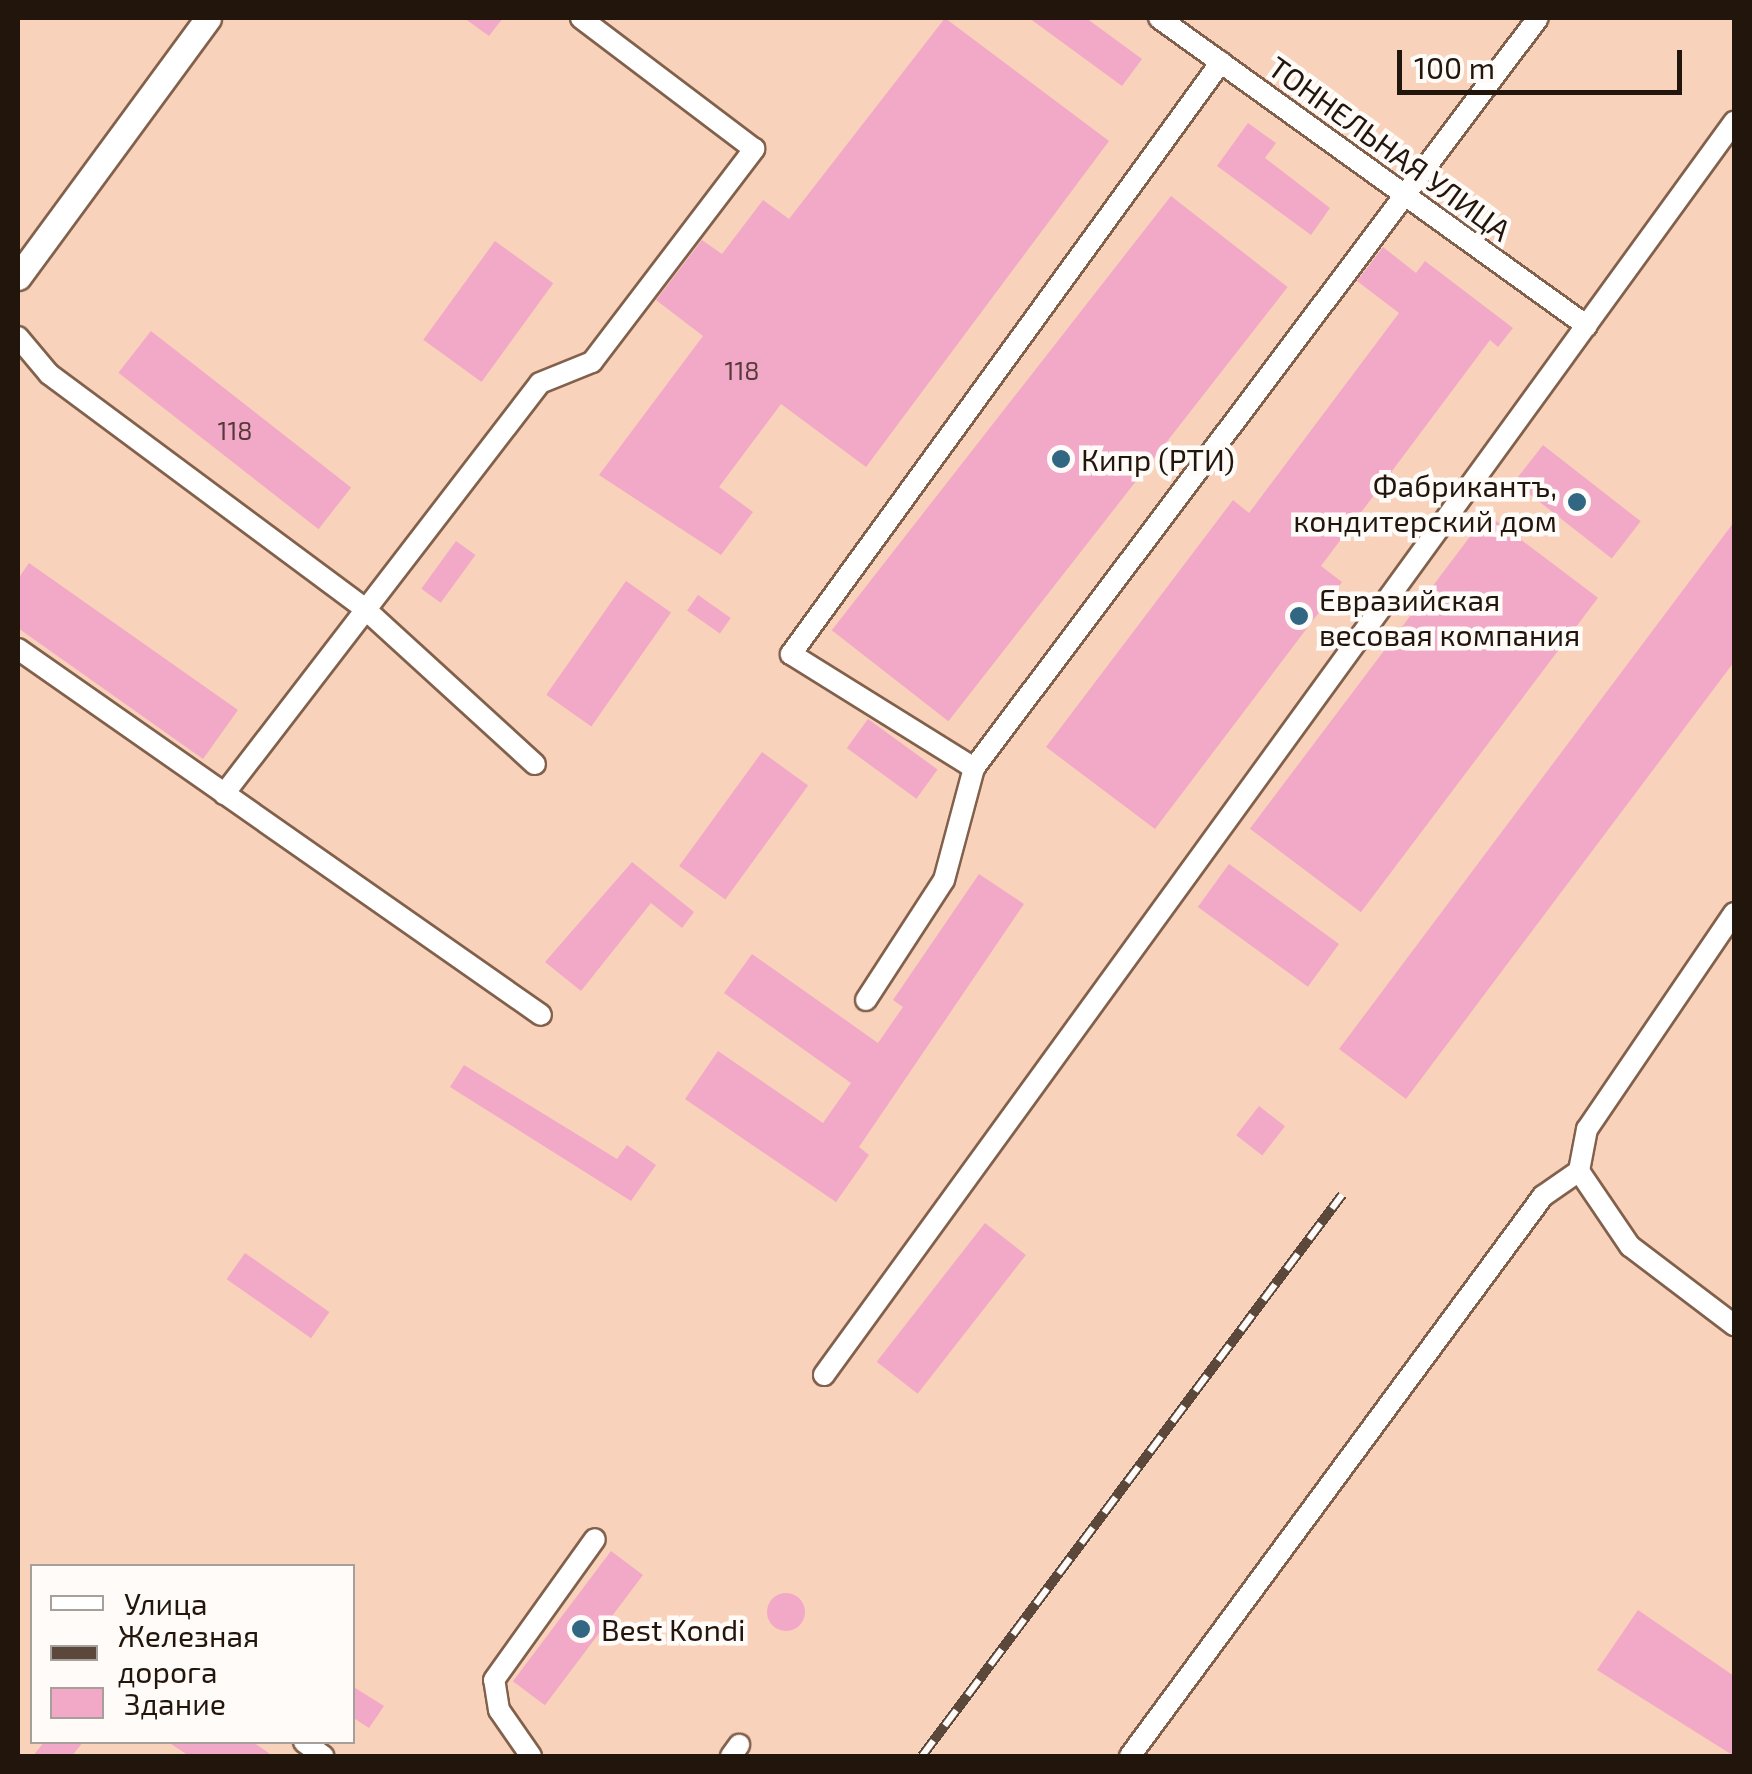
<!DOCTYPE html>
<meta charset="utf-8">
<style>
body{margin:0}
#map{position:relative;width:1752px;height:1774px;overflow:hidden;background:#f8d2bb;font-family:"Exo 2",sans-serif}
div>[style]{position:absolute}
.building>*{inset:0;background:#f2a9c7;transform-origin:0 0}
.round{border-radius:50%}
.roads{filter:drop-shadow(2px 0 #82614c) drop-shadow(-2px 0 #82614c) drop-shadow(0 2px #82614c) drop-shadow(0 -2px #82614c)}
.minor>*{height:20px;margin:-10px;padding:0 10px;transform-origin:10px;border-radius:10px;background:#fff}
.major>*{height:25px;margin:-12.5px;padding:0 12.5px;transform-origin:12.5px;border-radius:12.5px;background:#fff}
.rail>*{height:10px;margin-top:-5px;transform-origin:0;background:repeating-linear-gradient(90deg,#fffbf8 0 19px,#5b483b 0 38px);box-sizing:border-box;border-block:2px solid #5b483b}
.dots>*{width:28px;height:28px;translate:-50% -50%;box-sizing:border-box;border:5px solid #fffbf8;border-radius:50%}
span{translate:-50% -50%;white-space:nowrap;text-align:center;line-height:1.15;-webkit-text-stroke:9px #fffbf8;paint-order:stroke}
.number-label{font-size:25px;color:#563a3b}
.number-label span{-webkit-text-stroke-width:0}
.street-label{font-size:30px;color:#22150c}
.poi-label{font-size:30px;color:#22150c}
.left{translate:0 -50%;text-align:left}
.right{translate:-100% -50%;text-align:right}
.frame{position:absolute;inset:0;border:20px solid #22150c;pointer-events:none}
.legend{position:absolute;left:30px;top:1564px;width:325px;height:180px;box-sizing:border-box;background:#fffbf8;border:2px solid #a79f9a;margin:0;padding:12px 18px;list-style:none;font-size:30px;color:#22150c}
.legend li{display:flex;align-items:center;gap:20px;height:50px}
.legend b{width:50px;border:2px solid #a79f9a}
.scale{position:absolute;left:1397px;top:50px;width:285px;height:45px;box-sizing:border-box;border:5px solid #22150c;border-top:0;padding-left:12px;font-size:30px;line-height:35px;white-space:nowrap;color:#22150c;-webkit-text-stroke:8px #fffbf8;paint-order:stroke}
</style>
<div id="map">
<div class="building">
<i style="clip-path:polygon(464px 18px,503px 18px,489px 36px)"></i>
<i style="clip-path:polygon(945px 18px,1109px 141px,866px 467px,781px 404px,719px 487px,753px 512px,721px 555px,599px 475px,703px 336px,656px 300px,702px 240px,722px 254px,763px 200px,789px 219px)"></i>
<i style="clip-path:polygon(1029px 18px,1086px 18px,1142px 59px,1122px 86px)"></i>
<i style="clip-path:polygon(1248px 123px,1276px 143px,1265px 158px,1330px 208px,1311px 235px,1217px 166px)"></i>
<i style="left:1171px;top:196px;width:148px;height:551px;rotate:38deg"></i>
<i style="left:495px;top:241px;width:72px;height:122px;rotate:36deg"></i>
<i style="clip-path:polygon(1383px 247px,1416px 273px,1425px 261px,1513px 328px,1498px 347px,1490px 340px,1321px 566px,1342px 582px,1155px 829px,1046px 747px,1233px 500px,1249px 513px,1399px 313px,1357px 281px)"></i>
<i style="left:151px;top:331px;width:254px;height:53px;rotate:38deg"></i>
<i style="left:1543px;top:445px;width:124px;height:47px;rotate:38deg"></i>
<i style="left:1487px;top:514px;width:139px;height:394px;rotate:37deg"></i>
<i style="clip-path:polygon(1734px 522px,1734px 662px,1406px 1099px,1339px 1049px)"></i>
<i style="left:456px;top:541px;width:24px;height:59px;rotate:36deg"></i>
<i style="clip-path:polygon(29px 563px,238px 710px,203px 759px,18px 628px,18px 579px)"></i>
<i style="left:626px;top:581px;width:55px;height:139px;rotate:35deg"></i>
<i style="left:698px;top:595px;width:40px;height:19px;rotate:35deg"></i>
<i style="left:868px;top:719px;width:86px;height:36px;rotate:36deg"></i>
<i style="left:762px;top:752px;width:57px;height:141px;rotate:36deg"></i>
<i style="clip-path:polygon(632px 862px,694px 912px,682px 928px,651px 903px,581px 991px,545px 962px)"></i>
<i style="left:1229px;top:864px;width:136px;height:53px;rotate:36deg"></i>
<i style="clip-path:polygon(979px 874px,1024px 904px,859px 1147px,869px 1155px,836px 1202px,685px 1099px,718px 1051px,823px 1123px,851px 1083px,724px 993px,752px 954px,878px 1043px,903px 1007px,893px 1000px)"></i>
<i style="clip-path:polygon(464px 1065px,617px 1159px,627px 1145px,656px 1165px,631px 1201px,450px 1087px)"></i>
<i style="left:1259px;top:1106px;width:33px;height:37px;rotate:38deg"></i>
<i style="left:985px;top:1223px;width:52px;height:176px;rotate:38deg"></i>
<i style="left:245px;top:1253px;width:103px;height:32px;rotate:35deg"></i>
<i style="left:611px;top:1551px;width:40px;height:163px;rotate:37deg"></i>
<i class="round" style="left:767px;top:1593px;width:38px;height:38px"></i>
<i style="clip-path:polygon(1638px 1610px,1734px 1676px,1734px 1756px,1597px 1670px)"></i>
<i style="clip-path:polygon(352px 1686px,384px 1706px,369px 1728px,352px 1717px)"></i>
<i style="clip-path:polygon(44px 1742px,83px 1742px,72px 1756px,33px 1756px)"></i>
<i style="clip-path:polygon(168px 1742px,253px 1742px,273px 1756px,189px 1756px)"></i>
</div>
<div class="roads">
<div class="minor">
<i style="left:1159px;top:18px;width:527px;rotate:35.74deg"></i>
<i style="left:1221px;top:62px;width:732px;rotate:125.99deg"></i>
<i style="left:791px;top:654px;width:216px;rotate:31.9deg"></i>
<i style="left:974px;top:768px;width:938px;rotate:-53.06deg"></i>
<i style="left:18px;top:337px;width:48px;rotate:50deg"></i>
<i style="left:49px;top:374px;width:394px;rotate:36.6deg"></i>
<i style="left:365px;top:609px;width:230px;rotate:42.4deg"></i>
<i style="left:18px;top:649px;width:638px;rotate:34.98deg"></i>
<i style="left:224px;top:794px;width:518px;rotate:-52.44deg"></i>
<i style="left:540px;top:383px;width:56px;rotate:-22deg"></i>
<i style="left:592px;top:362px;width:268px;rotate:-52.7deg"></i>
<i style="left:754px;top:149px;width:217px;rotate:-142.9deg"></i>
<i style="left:1734px;top:913px;width:261px;rotate:124.2deg"></i>
<i style="left:1587px;top:1129px;width:43px;rotate:100.8deg"></i>
<i style="left:1579px;top:1171px;width:91px;rotate:55.8deg"></i>
<i style="left:1630px;top:1246px;width:131px;rotate:37.2deg"></i>
<i style="left:866px;top:1000px;width:143px;rotate:-57deg"></i>
<i style="left:944px;top:880px;width:116px;rotate:-75deg"></i>
<i style="left:824px;top:1375px;width:1549px;rotate:-54.01deg"></i>
<i style="left:304px;top:1742px;width:24px;rotate:36deg"></i>
<i style="left:531px;top:1756px;width:56px;rotate:-124.8deg"></i>
<i style="left:499px;top:1710px;width:30px;rotate:-99deg"></i>
<i style="left:494px;top:1680px;width:173px;rotate:-54.4deg"></i>
<i style="left:731px;top:1756px;width:14px;rotate:-54deg"></i>
<i style="left:1130px;top:1756px;width:696px;rotate:-53.59deg"></i>
<i style="left:1543px;top:1196px;width:44px;rotate:-34.8deg"></i>
</div>
<div class="major">
<i style="left:18px;top:277px;width:321px;rotate:-53.7deg"></i>
</div>
</div>
<div class="rail">
<i style="left:922px;top:1756px;width:701px;rotate:-53.18deg"></i>
</div>
<div class="dots">
<i style="left:1061px;top:459px;background:#316783"></i>
<i style="left:1577px;top:502px;background:#316783"></i>
<i style="left:1299px;top:616px;background:#316783"></i>
<i style="left:581px;top:1629px;background:#316783"></i>
</div>
<div class="number-label">
<span style="left:742px;top:370px">118</span>
<span style="left:235px;top:430px">118</span>
</div>
<div class="street-label">
<span style="left:1390px;top:148px;rotate:36deg">ТОННЕЛЬНАЯ УЛИЦА</span>
</div>
<div class="poi-label">
<span class="left" style="left:1081px;top:459px">Кипр (РТИ)</span>
<span class="right" style="left:1557px;top:502px">Фабрикантъ,<br>кондитерский дом</span>
<span class="left" style="left:1319px;top:616px">Евразийская<br>весовая компания</span>
<span class="left" style="left:601px;top:1629px">Best Kondi</span>
</div>
<div class="frame"></div>
<ul class="legend">
<li><b style="height:12px;background:#fff"></b>Улица</li>
<li><b style="height:12px;background:#5b483b"></b>Железная дорога</li>
<li><b style="height:28px;background:#f2a9c7"></b>Здание</li>
</ul>
<div class="scale">100 m</div>
</div>
